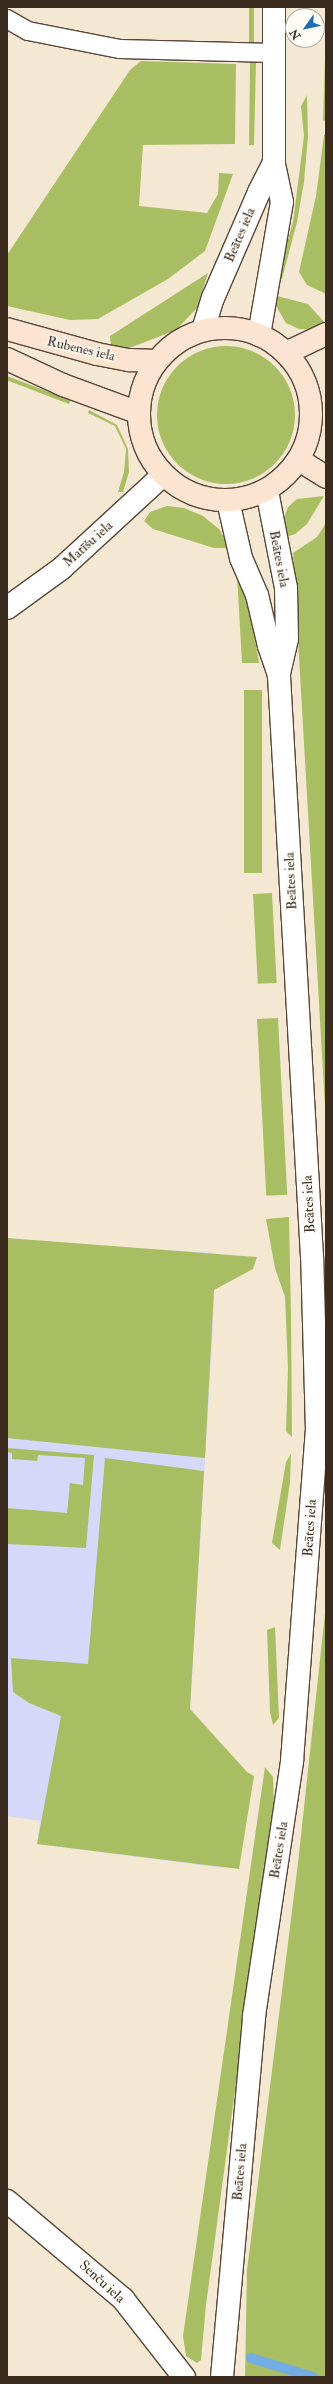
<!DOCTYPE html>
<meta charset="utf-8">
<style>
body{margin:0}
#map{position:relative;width:333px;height:2384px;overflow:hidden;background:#f5e8d2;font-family:"IM FELL Double Pica",serif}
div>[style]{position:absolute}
.built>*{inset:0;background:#d5d8f9}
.green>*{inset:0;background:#a9be62;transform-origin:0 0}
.round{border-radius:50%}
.stream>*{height:10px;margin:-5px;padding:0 5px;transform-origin:5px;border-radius:5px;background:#74ade4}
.roads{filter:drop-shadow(1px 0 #574639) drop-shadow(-1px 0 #574639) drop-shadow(0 1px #574639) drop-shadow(0 -1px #574639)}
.service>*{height:18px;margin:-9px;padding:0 9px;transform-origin:9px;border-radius:9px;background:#fff}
.minor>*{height:22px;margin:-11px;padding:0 11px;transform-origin:11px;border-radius:11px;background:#fff}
.tertiary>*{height:22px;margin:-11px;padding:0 11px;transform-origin:11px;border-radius:11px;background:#fff}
.secondary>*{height:22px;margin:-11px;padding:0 11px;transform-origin:11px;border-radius:11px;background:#fde4d1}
.secondary>.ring{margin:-11px;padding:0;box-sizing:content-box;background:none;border:22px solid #fde4d1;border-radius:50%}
span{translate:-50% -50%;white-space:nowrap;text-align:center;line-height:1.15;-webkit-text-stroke:3px #fdfcf7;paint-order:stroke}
.street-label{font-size:14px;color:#3b2a1e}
.frame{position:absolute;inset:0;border:8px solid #3b2a1e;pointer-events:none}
.north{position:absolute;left:285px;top:8px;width:40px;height:40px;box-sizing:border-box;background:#fdfcf7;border:1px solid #afa8a0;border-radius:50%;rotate:237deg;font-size:11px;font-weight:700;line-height:16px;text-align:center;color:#3b2a1e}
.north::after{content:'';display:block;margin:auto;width:14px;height:18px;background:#1f6fb2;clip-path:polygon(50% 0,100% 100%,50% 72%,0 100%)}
</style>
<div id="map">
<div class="built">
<i style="clip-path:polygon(7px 1240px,215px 1253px,213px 1328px,190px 1709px,247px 1772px,224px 1868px,37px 1844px,40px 1821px,7px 1816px)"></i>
</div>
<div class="green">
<i style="left:249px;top:7px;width:5px;height:37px"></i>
<i style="clip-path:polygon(325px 57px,326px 57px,326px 122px,323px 120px)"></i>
<i style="clip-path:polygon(141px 61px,236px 64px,235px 144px,143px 145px,139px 206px,207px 213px,218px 194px,219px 173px,233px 174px,205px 251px,168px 279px,98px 319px,70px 320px,7px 306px,7px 255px,130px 70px)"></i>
<i style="clip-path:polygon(250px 62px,256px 62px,254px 145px,249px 145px)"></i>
<i style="clip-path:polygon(307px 95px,308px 136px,304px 182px,297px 222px,282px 279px,277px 278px,293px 222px,304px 136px,301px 106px)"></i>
<i style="clip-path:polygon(324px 135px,326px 135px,326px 294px,307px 285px,299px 272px,316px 196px)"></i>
<i style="clip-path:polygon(208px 273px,197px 308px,176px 330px,127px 349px,111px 346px,110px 336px)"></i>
<i style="clip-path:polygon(277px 296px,308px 304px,326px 324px,314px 330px,299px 329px,286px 323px,276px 306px)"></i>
<i class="round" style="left:157px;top:346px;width:138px;height:138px"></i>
<i style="left:7px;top:376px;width:68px;height:4px;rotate:21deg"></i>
<i style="clip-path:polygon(89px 410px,117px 425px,128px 449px,129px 472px,123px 492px,118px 492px,124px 472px,126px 449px,115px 426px,88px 413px)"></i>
<i style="clip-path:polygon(324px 496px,307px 524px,295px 534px,284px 538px,282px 523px,288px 507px,297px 499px)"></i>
<i style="clip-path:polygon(167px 506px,184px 508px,203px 516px,219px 529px,230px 548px,214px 548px,153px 529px,144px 521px,150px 512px)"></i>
<i style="clip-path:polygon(326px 523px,326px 1124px,293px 553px,317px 537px)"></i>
<i style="clip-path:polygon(237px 575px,244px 590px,251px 616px,259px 663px,242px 663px)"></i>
<i style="left:244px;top:690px;width:18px;height:183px"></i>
<i style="left:272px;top:893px;width:90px;height:19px;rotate:87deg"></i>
<i style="left:278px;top:1018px;width:177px;height:21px;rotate:87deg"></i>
<i style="clip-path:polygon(289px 1217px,291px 1315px,292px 1437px,286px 1431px,288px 1368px,285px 1297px,275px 1268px,266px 1219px)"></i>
<i style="clip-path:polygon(7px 1238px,257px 1257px,253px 1269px,214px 1290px,205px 1458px,7px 1438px)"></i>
<i style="clip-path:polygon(7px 1448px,94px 1455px,86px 1548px,7px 1544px,7px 1508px,67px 1513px,70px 1483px,83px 1485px,85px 1458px,38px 1455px,37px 1461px,12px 1459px,12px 1453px,7px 1452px)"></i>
<i style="clip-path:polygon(291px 1454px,290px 1482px,280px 1550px,272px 1543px,286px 1462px)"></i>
<i style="clip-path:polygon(105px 1458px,204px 1471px,190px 1709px,247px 1772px,254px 1776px,239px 1869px,37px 1844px,61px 1716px,29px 1703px,13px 1692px,11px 1658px,88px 1664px)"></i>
<i style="clip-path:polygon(326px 1604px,326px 2377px,245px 2377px,247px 2270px,298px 1863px)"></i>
<i style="clip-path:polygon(275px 1627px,279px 1718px,273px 1725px,270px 1712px,267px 1630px)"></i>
<i style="clip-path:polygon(265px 1767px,273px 1777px,274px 1803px,206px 2305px,201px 2360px,197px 2363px,186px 2356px,183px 2336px)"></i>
</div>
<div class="stream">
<i style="left:251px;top:2358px;width:65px;rotate:17deg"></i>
</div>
<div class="roads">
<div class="service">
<i style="left:7px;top:19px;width:24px;rotate:30deg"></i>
<i style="left:28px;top:31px;width:94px;rotate:11.1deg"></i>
<i style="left:120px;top:49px;width:154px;rotate:1.5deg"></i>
</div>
<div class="minor">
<i style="left:7px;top:608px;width:68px;rotate:-36deg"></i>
<i style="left:62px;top:568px;width:137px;rotate:-42.6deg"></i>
<i style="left:7px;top:2201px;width:152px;rotate:40.2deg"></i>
<i style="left:123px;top:2299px;width:99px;rotate:52deg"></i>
</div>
<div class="tertiary">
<i style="left:203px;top:330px;width:34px;rotate:-73deg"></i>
<i style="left:213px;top:298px;width:116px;rotate:-66.5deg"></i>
<i style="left:259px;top:192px;width:33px;rotate:-63deg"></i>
<i style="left:259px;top:335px;width:135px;rotate:-80.2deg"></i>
<i style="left:282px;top:202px;width:40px;rotate:-102deg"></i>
<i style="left:274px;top:163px;width:156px;rotate:-90deg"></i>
<i style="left:267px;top:491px;width:99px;rotate:78.9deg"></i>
<i style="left:286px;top:588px;width:51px;rotate:88.9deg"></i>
<i style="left:287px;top:639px;width:37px;rotate:103deg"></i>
<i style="left:222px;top:2377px;width:362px;rotate:-84.9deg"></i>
<i style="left:254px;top:2016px;width:258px;rotate:-81.5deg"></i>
<i style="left:292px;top:1761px;width:331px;rotate:-85.7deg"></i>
<i style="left:317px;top:1431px;width:174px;rotate:-91.6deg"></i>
<i style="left:312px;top:1257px;width:583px;rotate:-93.25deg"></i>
<i style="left:279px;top:675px;width:31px;rotate:-109deg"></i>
<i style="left:269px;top:646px;width:52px;rotate:-103.2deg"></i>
<i style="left:257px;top:595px;width:40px;rotate:-113.4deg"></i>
<i style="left:241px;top:558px;width:58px;rotate:-102.8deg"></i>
</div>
<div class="secondary">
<i class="ring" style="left:139px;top:328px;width:150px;height:150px"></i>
<i style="left:7px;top:329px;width:93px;rotate:15.5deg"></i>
<i style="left:97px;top:354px;width:33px;rotate:11deg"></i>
<i style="left:129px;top:360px;width:28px;rotate:2deg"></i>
<i style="left:286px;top:353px;width:44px;rotate:-25.4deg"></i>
<i style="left:7px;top:359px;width:62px;rotate:24.9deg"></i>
<i style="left:63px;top:385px;width:81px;rotate:20.2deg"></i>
<i style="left:299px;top:460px;width:32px;rotate:32deg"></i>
</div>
</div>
<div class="street-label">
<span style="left:240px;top:235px;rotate:-67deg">Beātes iela</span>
<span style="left:81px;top:349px;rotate:13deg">Rubenes iela</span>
<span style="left:88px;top:544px;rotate:-42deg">Matīšu iela</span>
<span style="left:279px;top:559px;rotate:79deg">Beātes iela</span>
<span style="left:291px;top:881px;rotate:-93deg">Beātes iela</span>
<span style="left:309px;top:1204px;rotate:-93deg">Beātes iela</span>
<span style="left:310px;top:1528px;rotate:-86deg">Beātes iela</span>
<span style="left:279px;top:1850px;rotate:-81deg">Beātes iela</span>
<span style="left:240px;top:2172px;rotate:-85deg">Beātes iela</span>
<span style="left:102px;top:2282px;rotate:42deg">Senču iela</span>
</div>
<div class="frame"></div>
<div class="north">N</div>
</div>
